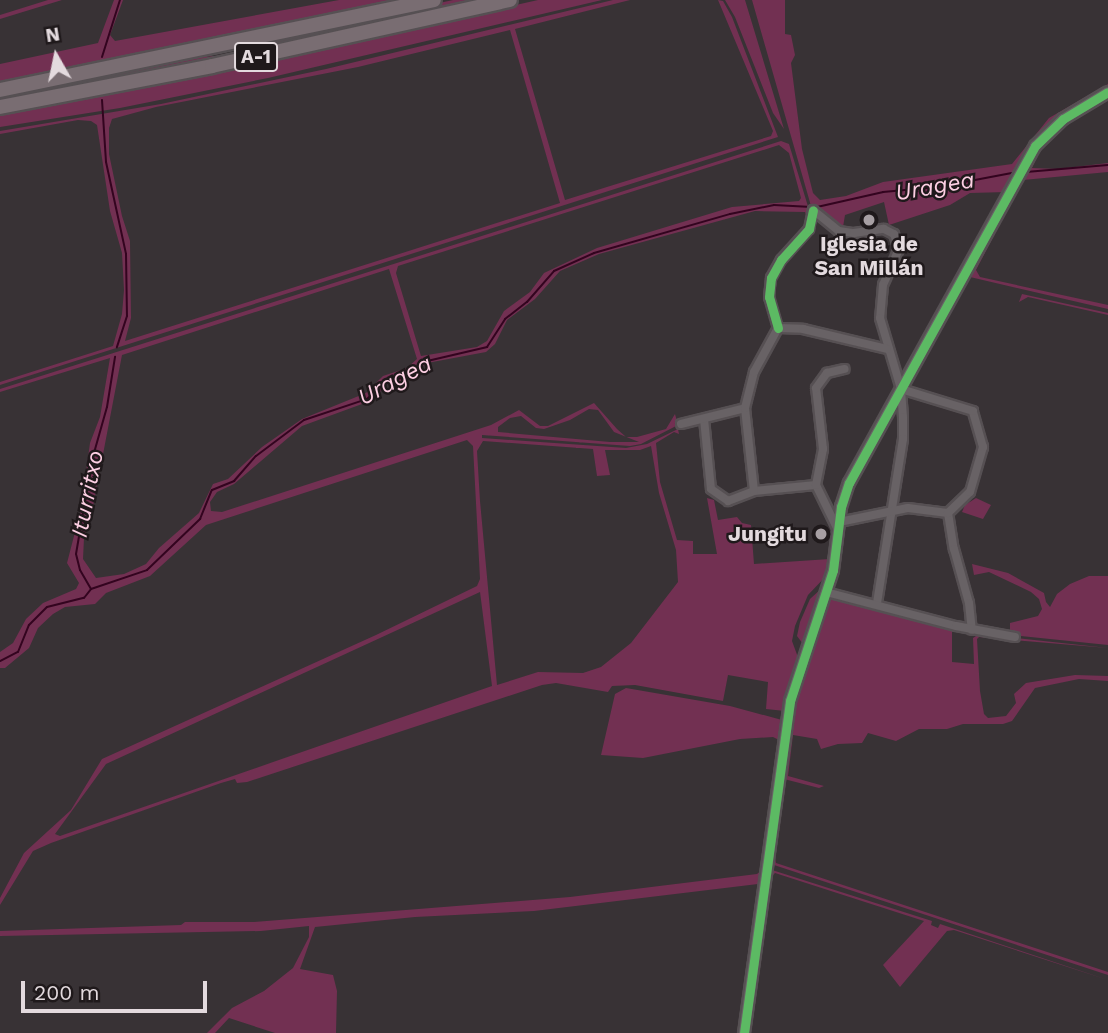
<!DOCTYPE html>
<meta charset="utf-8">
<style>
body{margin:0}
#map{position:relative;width:1108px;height:1033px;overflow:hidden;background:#383235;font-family:"Work Sans",sans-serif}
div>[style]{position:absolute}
.green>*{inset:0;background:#723052}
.stream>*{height:2px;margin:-1px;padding:0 1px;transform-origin:1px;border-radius:1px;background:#33041f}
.roads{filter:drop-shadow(2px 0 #565053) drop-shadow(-2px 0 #565053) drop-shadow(0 2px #565053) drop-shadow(0 -2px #565053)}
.minor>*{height:8px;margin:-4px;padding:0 4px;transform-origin:4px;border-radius:4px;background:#686265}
.tertiary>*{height:10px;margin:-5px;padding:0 5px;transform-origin:5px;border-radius:5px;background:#686265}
.motorway>*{height:14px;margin:-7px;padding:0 7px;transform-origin:7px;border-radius:7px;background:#796d72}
.cycleway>*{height:9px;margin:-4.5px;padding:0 4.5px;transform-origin:4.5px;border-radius:4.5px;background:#5cba63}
.dots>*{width:19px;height:19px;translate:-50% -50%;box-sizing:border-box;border:4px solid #1f191b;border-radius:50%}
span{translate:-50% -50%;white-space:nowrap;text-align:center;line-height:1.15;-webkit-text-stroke:5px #1f191b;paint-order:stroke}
.shield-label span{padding:2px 5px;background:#1f191b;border:2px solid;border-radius:5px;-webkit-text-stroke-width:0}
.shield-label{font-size:19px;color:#e3dade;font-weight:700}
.poi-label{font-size:21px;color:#e3dade;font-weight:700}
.right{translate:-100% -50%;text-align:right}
.water-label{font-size:23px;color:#fdcfe3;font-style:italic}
.north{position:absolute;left:21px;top:21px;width:70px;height:70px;-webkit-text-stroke:5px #1f191b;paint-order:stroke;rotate:351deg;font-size:19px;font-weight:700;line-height:28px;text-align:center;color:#e3dade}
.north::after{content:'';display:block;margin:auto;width:24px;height:32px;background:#e3dade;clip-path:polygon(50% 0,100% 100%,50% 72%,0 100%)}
.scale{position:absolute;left:21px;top:981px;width:186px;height:32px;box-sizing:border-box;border:4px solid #e3dade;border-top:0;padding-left:9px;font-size:21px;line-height:24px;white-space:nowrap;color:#e3dade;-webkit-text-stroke:5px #1f191b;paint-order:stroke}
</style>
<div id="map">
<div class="green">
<i style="clip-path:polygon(48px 0,62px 0,0 19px,0 15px)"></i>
<i style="clip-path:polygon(114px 0,123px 0,110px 35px,115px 41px,339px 0,410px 0,0 83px,0 64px,98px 43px)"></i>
<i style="clip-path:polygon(453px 0,491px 0,252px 49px,276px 39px)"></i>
<i style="clip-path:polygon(538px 0,602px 0,268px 78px,120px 108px,0 127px,0 113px,231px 69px)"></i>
<i style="clip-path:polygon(evenodd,613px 0,630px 0,515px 29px,565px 200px,771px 136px,773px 131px,718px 0,723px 1px,732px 17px,778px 137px,0 385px,0 382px,113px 346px,122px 314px,124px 290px,122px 253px,110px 211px,97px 125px,91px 121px,78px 120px,0 134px,0 131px,161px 104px,326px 69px,613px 0,510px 30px,560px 203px,125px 341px,131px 318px,130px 241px,122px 216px,109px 154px,109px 128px,112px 119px,156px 107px,358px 67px,510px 30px)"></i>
<i style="clip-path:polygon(725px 0,745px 0,784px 129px,773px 113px,735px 17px)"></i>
<i style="clip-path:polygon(752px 0,785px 0,785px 34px,791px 35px,795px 55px,791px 63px,802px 149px,813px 193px,820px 200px,846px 196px,883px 182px,1012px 164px,1049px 118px,1108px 84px,1108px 88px,1056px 120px,1043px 131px,1007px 192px,970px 193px,950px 205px,889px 225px,884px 202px,845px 215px,843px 227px,816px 213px,811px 206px)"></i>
<i style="clip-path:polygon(214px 56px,215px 58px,0 103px,0 94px,184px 59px)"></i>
<i style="clip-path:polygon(evenodd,781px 141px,789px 144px,810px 213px,808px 222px,805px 212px,755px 211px,599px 254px,560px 271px,535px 299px,507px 320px,495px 344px,486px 352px,427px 363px,406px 380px,388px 383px,373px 400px,302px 426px,234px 484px,217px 492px,210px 502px,211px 511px,222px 512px,491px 425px,519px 410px,540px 426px,548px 426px,594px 403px,617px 429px,626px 437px,637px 437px,666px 429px,675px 414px,678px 425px,641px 444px,630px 446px,482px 435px,482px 438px,626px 448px,647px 444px,678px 429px,679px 434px,674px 432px,656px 443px,660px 482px,677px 540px,693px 541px,693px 554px,717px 554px,707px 498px,714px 500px,718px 520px,737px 517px,742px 523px,751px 525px,754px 564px,830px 559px,828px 574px,808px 595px,795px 626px,792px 641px,799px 660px,785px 711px,766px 709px,768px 682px,728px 675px,723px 701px,635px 685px,612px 686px,608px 692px,556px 683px,542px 685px,247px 782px,237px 783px,235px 779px,221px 783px,51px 843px,33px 851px,0 905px,0 898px,24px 853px,71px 810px,102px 759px,376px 635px,477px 586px,480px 579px,473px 446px,467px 440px,206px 525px,150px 576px,106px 593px,95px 604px,65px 607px,53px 614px,38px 628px,29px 648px,5px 668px,0 668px,0 652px,13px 643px,26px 619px,43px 603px,76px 589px,79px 583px,67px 563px,81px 509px,90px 443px,100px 417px,110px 358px,0 392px,0 389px,781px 141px,779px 145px,789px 153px,801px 198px,799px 201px,732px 207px,597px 248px,544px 273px,530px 292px,504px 311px,487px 341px,477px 347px,421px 356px,396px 273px,398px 266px,779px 145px,781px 141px,389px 269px,417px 359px,407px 368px,383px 376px,366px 393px,302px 419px,262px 447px,228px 479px,213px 484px,199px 513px,159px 548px,146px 564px,124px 574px,96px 578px,83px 559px,84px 538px,91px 517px,122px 355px,389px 269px,781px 141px,589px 409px,598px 410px,614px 432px,639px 442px,610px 442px,498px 432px,498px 427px,510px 418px,521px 416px,536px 428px,544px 429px,570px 420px,589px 409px,781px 141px,483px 441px,593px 449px,597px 476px,610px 475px,605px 450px,640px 450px,651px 446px,659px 493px,676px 550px,678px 582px,631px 643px,601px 667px,583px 673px,538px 672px,497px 685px,480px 501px,477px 451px,483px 441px,781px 141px,480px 592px,492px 686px,60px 836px,55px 834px,106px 764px,480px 592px)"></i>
<i style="clip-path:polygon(1032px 157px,1037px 157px,1032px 168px,1058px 169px,1108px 163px,1108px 172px,1023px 180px,976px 270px,980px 277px,1108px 305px,1108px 309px,970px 277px,968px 272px)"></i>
<i style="clip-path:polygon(1022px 294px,1108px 313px,1108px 315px,1028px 297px,1019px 302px)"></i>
<i style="clip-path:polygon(976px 498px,991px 505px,983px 519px,962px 512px,965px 505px)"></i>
<i style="clip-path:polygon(972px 564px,1008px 573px,1044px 593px,1046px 602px,1050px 607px,1057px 594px,1070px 584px,1089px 576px,1108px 576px,1108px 645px,1010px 635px,1010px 623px,1038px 616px,1042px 609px,1039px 599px,1031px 592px,989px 572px,974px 575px)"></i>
<i style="clip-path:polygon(822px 588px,823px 590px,803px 644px,797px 636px,800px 622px,810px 599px)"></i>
<i style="clip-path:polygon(829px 596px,952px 629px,952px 662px,974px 664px,973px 638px,979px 634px,1108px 648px,979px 637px,977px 639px,980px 691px,984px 714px,988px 718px,1006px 716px,1016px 703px,1014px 694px,1026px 683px,1075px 675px,1108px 676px,1108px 681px,1079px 679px,1035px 688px,1012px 721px,1003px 724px,963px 724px,947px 729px,919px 729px,896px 741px,868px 733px,862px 743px,838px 744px,821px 749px,817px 739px,793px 735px,788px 776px,824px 786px,819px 788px,784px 779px,774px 852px,776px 863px,1108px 972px,1108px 975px,774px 865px,772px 862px,797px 682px)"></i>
<i style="clip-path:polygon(626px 688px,730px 706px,782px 720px,760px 890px,758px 884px,534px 911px,415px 917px,315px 927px,300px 969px,333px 975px,337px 991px,336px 1033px,275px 1033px,229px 1018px,215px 1033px,207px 1033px,232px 1008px,264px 991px,293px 968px,309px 937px,309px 926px,261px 931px,0 936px,0 931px,181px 925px,185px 922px,254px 922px,570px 897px,757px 874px,762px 870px,779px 740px,773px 737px,740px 739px,643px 758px,601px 755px,615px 694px)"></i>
<i style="clip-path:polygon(772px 870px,932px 921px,931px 925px,938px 928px,940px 924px,1108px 980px,954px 930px,947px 931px,900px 987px,883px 965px,924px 921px,775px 873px,772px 876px,748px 1033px,768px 873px)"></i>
</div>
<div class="stream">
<i style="left:102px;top:57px;width:60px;rotate:-72.5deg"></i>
<i style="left:102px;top:100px;width:62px;rotate:86.3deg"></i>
<i style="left:106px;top:162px;width:94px;rotate:77.7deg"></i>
<i style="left:126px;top:254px;width:62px;rotate:89.1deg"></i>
<i style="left:127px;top:316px;width:33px;rotate:108deg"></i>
<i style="left:1026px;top:172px;width:82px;rotate:-4.9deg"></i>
<i style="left:817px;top:207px;width:68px;rotate:-12.8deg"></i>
<i style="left:883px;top:192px;width:55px;rotate:-5.2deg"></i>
<i style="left:938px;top:187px;width:75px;rotate:-10.7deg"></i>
<i style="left:91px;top:589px;width:59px;rotate:-18.7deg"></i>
<i style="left:147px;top:570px;width:74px;rotate:-43.9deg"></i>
<i style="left:200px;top:519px;width:31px;rotate:-68deg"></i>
<i style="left:212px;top:490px;width:24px;rotate:-22deg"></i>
<i style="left:234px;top:481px;width:33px;rotate:-49deg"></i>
<i style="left:256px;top:456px;width:60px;rotate:-36.9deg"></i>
<i style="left:304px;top:420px;width:66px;rotate:-18.4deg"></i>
<i style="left:367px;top:399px;width:25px;rotate:-43deg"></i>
<i style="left:385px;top:382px;width:22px;rotate:-13deg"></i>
<i style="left:406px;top:377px;width:23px;rotate:-41deg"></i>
<i style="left:423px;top:362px;width:66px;rotate:-13.2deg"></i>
<i style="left:487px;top:347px;width:33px;rotate:-57deg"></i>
<i style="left:505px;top:319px;width:28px;rotate:-38deg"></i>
<i style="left:527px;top:302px;width:41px;rotate:-48.9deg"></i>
<i style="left:554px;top:271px;width:44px;rotate:-24.2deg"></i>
<i style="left:594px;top:253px;width:141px;rotate:-16deg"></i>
<i style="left:730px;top:214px;width:45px;rotate:-11.6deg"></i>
<i style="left:774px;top:205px;width:33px;rotate:3deg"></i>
<i style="left:0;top:661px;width:20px;rotate:-27deg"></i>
<i style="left:18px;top:652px;width:29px;rotate:-68deg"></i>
<i style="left:29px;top:625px;width:25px;rotate:-45deg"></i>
<i style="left:47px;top:607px;width:38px;rotate:-14deg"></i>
<i style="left:84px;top:598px;width:11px;rotate:-52deg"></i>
<i style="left:91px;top:589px;width:22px;rotate:-120deg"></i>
<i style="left:80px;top:570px;width:16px;rotate:-104deg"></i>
<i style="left:76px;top:554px;width:95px;rotate:-80.3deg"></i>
<i style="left:92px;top:460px;width:55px;rotate:-74.2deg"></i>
<i style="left:107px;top:407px;width:51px;rotate:-80.9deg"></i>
</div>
<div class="roads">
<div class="minor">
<i style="left:813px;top:210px;width:33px;rotate:39deg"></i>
<i style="left:839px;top:231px;width:15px;rotate:8deg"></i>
<i style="left:854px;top:233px;width:30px;rotate:-8deg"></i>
<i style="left:884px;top:229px;width:11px;rotate:27deg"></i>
<i style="left:894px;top:234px;width:16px;rotate:72deg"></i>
<i style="left:899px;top:249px;width:39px;rotate:114deg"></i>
<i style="left:883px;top:285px;width:33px;rotate:95deg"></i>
<i style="left:880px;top:318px;width:74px;rotate:73.5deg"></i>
<i style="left:901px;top:389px;width:28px;rotate:86deg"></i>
<i style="left:903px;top:417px;width:22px;rotate:90deg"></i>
<i style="left:903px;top:439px;width:167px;rotate:99deg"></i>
<i style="left:778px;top:328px;width:32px;rotate:-106deg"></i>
<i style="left:769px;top:297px;width:19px;rotate:-84deg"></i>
<i style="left:771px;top:278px;width:21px;rotate:-61deg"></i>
<i style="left:781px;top:260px;width:42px;rotate:-47.9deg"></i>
<i style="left:809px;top:229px;width:19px;rotate:-78deg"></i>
<i style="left:778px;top:328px;width:25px;rotate:2deg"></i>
<i style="left:803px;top:329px;width:86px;rotate:13.4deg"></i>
<i style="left:704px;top:419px;width:70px;rotate:84.3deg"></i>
<i style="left:711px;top:489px;width:21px;rotate:35deg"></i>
<i style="left:728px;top:501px;width:28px;rotate:-21deg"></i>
<i style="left:754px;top:491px;width:62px;rotate:-5.5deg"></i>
<i style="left:816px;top:485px;width:50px;rotate:63.9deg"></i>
<i style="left:681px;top:424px;width:66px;rotate:-14deg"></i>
<i style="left:816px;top:485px;width:37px;rotate:-79deg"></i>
<i style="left:823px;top:449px;width:61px;rotate:-96.5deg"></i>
<i style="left:816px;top:388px;width:19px;rotate:-54deg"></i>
<i style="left:827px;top:373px;width:18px;rotate:-13deg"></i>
<i style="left:754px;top:491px;width:83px;rotate:-96.2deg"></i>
<i style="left:745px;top:408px;width:37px;rotate:-76deg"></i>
<i style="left:754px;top:372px;width:50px;rotate:-61.4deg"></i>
<i style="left:948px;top:513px;width:36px;rotate:81deg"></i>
<i style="left:954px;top:549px;width:56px;rotate:74.5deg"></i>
<i style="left:969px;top:603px;width:27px;rotate:84deg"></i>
<i style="left:839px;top:522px;width:70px;rotate:-11.5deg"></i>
<i style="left:908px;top:508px;width:40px;rotate:7.1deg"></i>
<i style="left:948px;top:513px;width:30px;rotate:-44deg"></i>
<i style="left:970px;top:492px;width:47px;rotate:-73.9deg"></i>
<i style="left:983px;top:447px;width:37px;rotate:-106deg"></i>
<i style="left:973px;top:411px;width:75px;rotate:-163deg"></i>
<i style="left:826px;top:592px;width:134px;rotate:14.7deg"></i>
<i style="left:956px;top:626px;width:60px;rotate:10.6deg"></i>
</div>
<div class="tertiary">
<i style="left:744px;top:1033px;width:335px;rotate:-82.1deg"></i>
<i style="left:790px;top:701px;width:138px;rotate:-71.8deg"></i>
<i style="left:833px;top:570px;width:64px;rotate:-82.8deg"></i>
<i style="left:841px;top:507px;width:25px;rotate:-72deg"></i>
<i style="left:849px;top:483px;width:385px;rotate:-61.1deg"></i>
<i style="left:1035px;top:146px;width:39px;rotate:-44deg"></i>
<i style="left:1063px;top:119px;width:52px;rotate:-31deg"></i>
</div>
<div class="motorway">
<i style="left:0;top:90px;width:443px;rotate:-11.7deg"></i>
<i style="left:0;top:107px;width:216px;rotate:-10.9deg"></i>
<i style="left:212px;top:66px;width:305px;rotate:-12.5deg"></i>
</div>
</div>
<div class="cycleway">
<i style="left:778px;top:328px;width:32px;rotate:-106deg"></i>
<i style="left:769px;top:297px;width:19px;rotate:-84deg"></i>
<i style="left:771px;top:278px;width:21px;rotate:-61deg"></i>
<i style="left:781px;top:260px;width:42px;rotate:-47.9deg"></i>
<i style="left:809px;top:229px;width:19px;rotate:-78deg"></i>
<i style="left:744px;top:1033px;width:335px;rotate:-82.1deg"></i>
<i style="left:790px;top:701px;width:138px;rotate:-71.8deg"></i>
<i style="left:833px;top:570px;width:64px;rotate:-82.8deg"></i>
<i style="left:841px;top:507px;width:25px;rotate:-72deg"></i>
<i style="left:849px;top:483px;width:385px;rotate:-61.1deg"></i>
<i style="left:1035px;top:146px;width:39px;rotate:-44deg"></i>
<i style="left:1063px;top:119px;width:52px;rotate:-31deg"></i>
</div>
<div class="dots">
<i style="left:869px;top:220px;background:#a79fa3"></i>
<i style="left:821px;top:534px;background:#a79fa3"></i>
</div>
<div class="shield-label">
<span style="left:256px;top:57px">A-1</span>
</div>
<div class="poi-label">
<span style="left:869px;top:256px">Iglesia de<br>San Millán</span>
<span class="right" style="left:807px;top:534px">Jungitu</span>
</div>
<div class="water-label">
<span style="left:935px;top:187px;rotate:-10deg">Uragea</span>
<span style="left:395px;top:381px;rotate:-28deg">Uragea</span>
<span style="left:88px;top:494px;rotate:-79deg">Iturritxo</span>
</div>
<div class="north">N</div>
<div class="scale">200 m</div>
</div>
